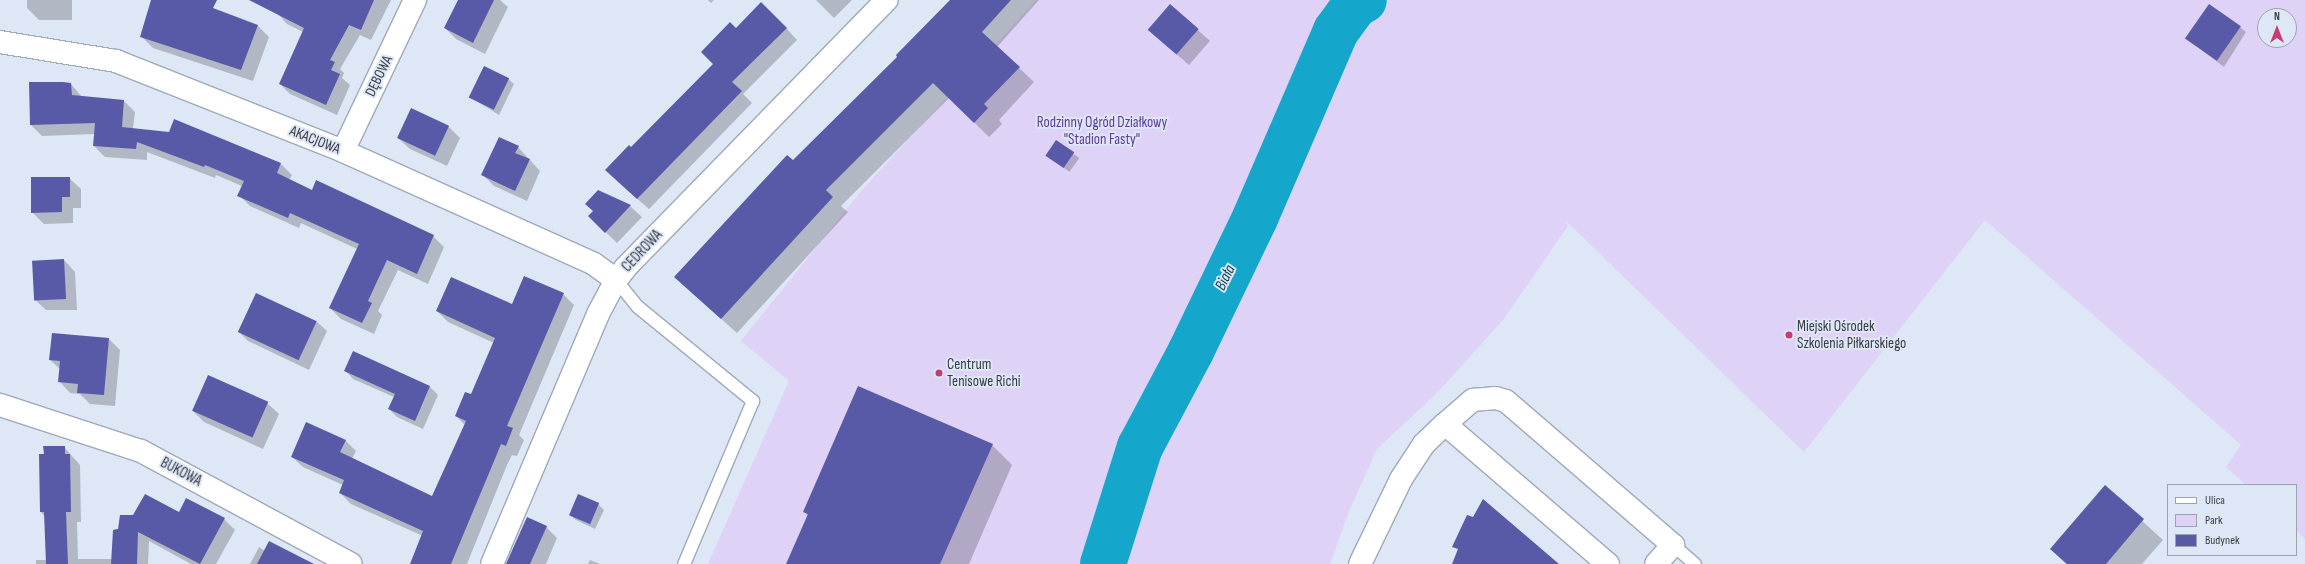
<!DOCTYPE html>
<meta charset="utf-8">
<style>
body{margin:0}
#map{position:relative;width:2305px;height:564px;overflow:hidden;background:#dee7f6;font-family:"Sofia Sans Condensed",sans-serif}
div>[style]{position:absolute}
.green>*{inset:0;background:#ded2f7}
.shadow>*{inset:0;background:#0003;transform-origin:0 0}
.river>*{height:46px;margin:-23px;padding:0 23px;transform-origin:23px;border-radius:23px;background:#14a7cb}
.building>*{inset:0;background:#595aa7;transform-origin:0 0}
.roads{filter:drop-shadow(1px 0 #a0a9b7) drop-shadow(-1px 0 #a0a9b7) drop-shadow(0 1px #a0a9b7) drop-shadow(0 -1px #a0a9b7)}
.service>*{height:12px;margin:-6px;padding:0 6px;transform-origin:6px;border-radius:6px;background:#fff}
.minor>*{height:22px;margin:-11px;padding:0 11px;transform-origin:11px;border-radius:11px;background:#fff}
.dots>*{width:11px;height:11px;translate:-50% -50%;box-sizing:border-box;border:2px solid #dee7f6;border-radius:50%}
span{translate:-50% -50%;white-space:nowrap;text-align:center;line-height:1.15;-webkit-text-stroke:4px #dee7f6;paint-order:stroke}
.street-label{font-size:15px;color:#393c42}
.park-label{font-size:15px;color:#623999}
.poi-label{font-size:15px;color:#393c42}
.left{translate:0 -50%;text-align:left}
.water-label{font-size:16px;color:#053f4f;font-style:italic}
.legend{position:absolute;left:2167px;top:484px;width:130px;height:72px;box-sizing:border-box;background:#dee7f6;border:1px solid #9ca3ae;margin:0;padding:5px 7px;list-style:none;font-size:12px;color:#393c42}
.legend li{display:flex;align-items:center;gap:8px;height:20px}
.legend b{width:20px;border:1px solid #9ca3ae}
.north{position:absolute;left:2257px;top:8px;width:40px;height:40px;box-sizing:border-box;background:#dee7f6;border:1px solid #9ca3ae;border-radius:50%;rotate:0deg;font-size:11px;font-weight:700;line-height:16px;text-align:center;color:#393c42}
.north::after{content:'';display:block;margin:auto;width:14px;height:18px;background:#c63c75;clip-path:polygon(50% 0,100% 100%,50% 72%,0 100%)}
</style>
<div id="map">
<div class="green">
<i style="clip-path:polygon(evenodd,1036px 0,2305px 0,2305px 539px,2296px 530px,2296px 485px,2246px 485px,2226px 467px,2241px 445px,1985px 220px,1804px 452px,1565px 220px,1568px 226px,1503px 320px,1436px 394px,1377px 449px,1349px 511px,1330px 564px,708px 564px,789px 381px,741px 341px,862px 190px,1036px 0,2265px 16px,2289px 16px,2289px 40px,2265px 40px,2265px 16px)"></i>
</div>
<div class="shadow">
<i style="clip-path:polygon(27px 0,72px 0,72px 20px,39px 20px,27px 8px)"></i>
<i style="clip-path:polygon(285px 0,391px 0,371px 40px,360px 35px,340px 69px,344px 73px,342px 78px,350px 85px,337px 115px,290px 94px,280px 84px,303px 32px,287px 24px,277px 13px)"></i>
<i style="clip-path:polygon(459px 0,500px 0,508px 7px,485px 54px,456px 39px,445px 28px)"></i>
<i style="clip-path:polygon(708px 0,714px 0,711px 3px)"></i>
<i style="clip-path:polygon(816px 0,852px 0,834px 18px)"></i>
<i style="clip-path:polygon(951px 0,1039px 0,997px 47px,1034px 82px,999px 120px,1002px 124px,989px 137px,949px 98px,841px 206px,848px 212px,737px 333px,691px 292px,793px 162px,899px 57px)"></i>
<i style="left:1170px;top:6px;width:53px;height:32px;rotate:41deg"></i>
<i style="clip-path:polygon(257px 25px,269px 37px,253px 81px,153px 48px,142px 37px)"></i>
<i style="clip-path:polygon(2240px 27px,2246px 32px,2224px 67px,2186px 38px)"></i>
<i style="clip-path:polygon(786px 28px,797px 40px,743px 94px,752px 103px,649px 209px,617px 181px,631px 149px,714px 64px,736px 29px)"></i>
<i style="clip-path:polygon(508px 79px,514px 84px,499px 115px,470px 97px)"></i>
<i style="clip-path:polygon(71px 84px,82px 97px,124px 101px,135px 112px,133px 129px,281px 164px,292px 175px,289px 180px,312px 191px,433px 236px,444px 247px,428px 284px,398px 270px,378px 311px,382px 315px,374px 334px,341px 319px,330px 308px,357px 249px,301px 223px,299px 228px,250px 206px,239px 195px,242px 186px,216px 175px,215px 178px,147px 152px,147px 160px,105px 157px,94px 146px,95px 134px,42px 136px,31px 125px)"></i>
<i style="clip-path:polygon(412px 110px,449px 127px,460px 138px,447px 166px,410px 149px,398px 138px)"></i>
<i style="left:1056px;top:141px;width:29px;height:17px;rotate:36deg"></i>
<i style="clip-path:polygon(518px 147px,540px 171px,527px 201px,494px 186px,483px 175px)"></i>
<i style="clip-path:polygon(69px 178px,81px 189px,81px 208px,73px 208px,73px 223px,44px 224px,32px 212px)"></i>
<i style="clip-path:polygon(598px 192px,630px 206px,642px 217px,617px 243px,589px 216px,594px 211px)"></i>
<i style="clip-path:polygon(64px 260px,75px 272px,77px 310px,46px 310px,34px 299px)"></i>
<i style="clip-path:polygon(256px 294px,317px 322px,327px 331px,309px 370px,248px 341px,239px 332px)"></i>
<i style="clip-path:polygon(563px 294px,574px 305px,519px 435px,524px 440px,517px 456px,512px 455px,507px 465px,467px 564px,411px 564px,423px 536px,351px 504px,340px 493px,343px 485px,303px 467px,292px 457px,345px 440px,356px 451px,352px 459px,432px 498px,465px 425px,456px 416px,472px 396px,494px 343px,448px 322px,437px 311px,512px 305px)"></i>
<i style="clip-path:polygon(109px 339px,120px 350px,115px 406px,90px 404px,80px 394px,70px 393px,59px 381px,60px 369px,50px 360px)"></i>
<i style="clip-path:polygon(354px 352px,430px 387px,438px 395px,423px 429px,397px 417px,389px 409px,394px 397px,353px 379px,345px 370px)"></i>
<i style="clip-path:polygon(267px 403px,279px 414px,263px 449px,204px 422px,193px 411px)"></i>
<i style="clip-path:polygon(992px 445px,1012px 465px,969px 564px,787px 564px,808px 516px,804px 512px)"></i>
<i style="clip-path:polygon(64px 447px,80px 465px,81px 522px,77px 522px,78px 559px,113px 559px,114px 530px,180px 513px,186px 500px,224px 519px,235px 530px,216px 564px,191px 564px,149px 541px,148px 564px,36px 564px,36px 560px,47px 560px,45px 517px,41px 512px,40px 455px)"></i>
<i style="clip-path:polygon(2105px 487px,2163px 540px,2142px 564px,2066px 564px,2051px 549px)"></i>
<i style="clip-path:polygon(598px 504px,604px 510px,595px 529px,576px 520px,570px 515px)"></i>
<i style="clip-path:polygon(546px 527px,557px 538px,546px 564px,514px 564px)"></i>
<i style="clip-path:polygon(259px 547px,265px 551px,313px 564px,250px 564px)"></i>
<i style="clip-path:polygon(590px 560px,600px 564px,588px 564px)"></i>
</div>
<div class="river">
<i style="left:1103px;top:564px;width:123px;rotate:-72.5deg"></i>
<i style="left:1140px;top:447px;width:109px;rotate:-62deg"></i>
<i style="left:1191px;top:351px;width:148px;rotate:-64.3deg"></i>
<i style="left:1255px;top:218px;width:204px;rotate:-66.6deg"></i>
<i style="left:1336px;top:31px;width:32px;rotate:-54deg"></i>
<i style="left:1355px;top:5px;width:10px;rotate:-29deg"></i>
</div>
<div class="building">
<i style="clip-path:polygon(151px 0,217px 0,213px 8px,258px 25px,241px 70px,140px 37px)"></i>
<i style="clip-path:polygon(249px 0,374px 0,361px 30px,349px 25px,330px 60px,335px 62px,331px 70px,340px 74px,326px 105px,279px 84px,304px 28px)"></i>
<i style="clip-path:polygon(458px 0,494px 0,473px 43px,444px 28px)"></i>
<i style="clip-path:polygon(950px 0,1011px 0,982px 32px,1020px 67px,984px 104px,988px 108px,974px 123px,933px 83px,826px 190px,833px 197px,721px 319px,674px 277px,787px 155px,793px 160px,897px 57px,896px 55px)"></i>
<i style="clip-path:polygon(761px 2px,787px 28px,732px 82px,742px 91px,637px 199px,605px 170px,629px 145px,631px 147px,713px 64px,701px 52px,730px 22px,736px 28px)"></i>
<i style="left:1170px;top:4px;width:38px;height:34px;rotate:41deg"></i>
<i style="left:2209px;top:4px;width:39px;height:42px;rotate:35deg"></i>
<i style="left:484px;top:66px;width:28px;height:35px;rotate:26deg"></i>
<i style="clip-path:polygon(29px 82px,63px 82px,71px 83px,72px 95px,124px 100px,122px 127px,169px 132px,174px 119px,281px 163px,277px 173px,312px 190px,316px 180px,434px 235px,417px 274px,387px 260px,368px 301px,372px 303px,362px 323px,329px 308px,359px 244px,290px 213px,288px 218px,237px 196px,244px 181px,205px 165px,204px 167px,137px 142px,136px 149px,93px 146px,95px 123px,30px 125px)"></i>
<i style="left:411px;top:108px;width:42px;height:33px;rotate:25deg"></i>
<i style="clip-path:polygon(499px 137px,519px 146px,515px 153px,530px 159px,515px 191px,481px 175px)"></i>
<i style="left:1056px;top:140px;width:22px;height:19px;rotate:34deg"></i>
<i style="clip-path:polygon(31px 177px,70px 177px,70px 197px,62px 197px,62px 212px,31px 213px)"></i>
<i style="clip-path:polygon(598px 190px,631px 205px,605px 233px,588px 216px,593px 211px,585px 204px)"></i>
<i style="left:64px;top:259px;width:40px;height:32px;rotate:87deg"></i>
<i style="clip-path:polygon(524px 276px,564px 293px,507px 426px,513px 428px,506px 446px,501px 444px,497px 454px,451px 564px,410px 564px,423px 531px,339px 493px,344px 480px,291px 457px,306px 422px,346px 440px,340px 452px,432px 496px,466px 421px,455px 416px,465px 392px,471px 394px,495px 338px,436px 311px,451px 277px,512px 304px)"></i>
<i style="left:256px;top:293px;width:67px;height:43px;rotate:25deg"></i>
<i style="clip-path:polygon(52px 333px,109px 338px,104px 395px,77px 393px,78px 384px,58px 382px,60px 361px,49px 360px)"></i>
<i style="clip-path:polygon(353px 351px,430px 386px,415px 421px,388px 409px,395px 394px,344px 371px)"></i>
<i style="left:208px;top:375px;width:66px;height:39px;rotate:24deg"></i>
<i style="clip-path:polygon(858px 386px,993px 444px,940px 564px,786px 564px,808px 514px,803px 512px)"></i>
<i style="clip-path:polygon(43px 446px,65px 446px,65px 454px,70px 454px,71px 512px,66px 512px,68px 564px,46px 564px,44px 512px,40px 512px,39px 454px,44px 454px)"></i>
<i style="clip-path:polygon(2105px 485px,2144px 519px,2106px 564px,2067px 564px,2050px 549px)"></i>
<i style="clip-path:polygon(145px 494px,179px 512px,186px 498px,225px 518px,200px 564px,138px 532px,137px 564px,111px 564px,113px 530px,118px 529px,120px 515px,133px 515px)"></i>
<i style="left:578px;top:494px;width:23px;height:23px;rotate:23deg"></i>
<i style="clip-path:polygon(1483px 499px,1559px 564px,1452px 564px,1458px 549px,1452px 547px,1467px 515px,1473px 517px)"></i>
<i style="clip-path:polygon(527px 517px,547px 526px,530px 564px,506px 564px)"></i>
<i style="clip-path:polygon(269px 541px,314px 564px,257px 564px)"></i>
</div>
<div class="roads">
<div class="service">
<i style="left:616px;top:280px;width:35px;rotate:51deg"></i>
<i style="left:638px;top:307px;width:149px;rotate:39.3deg"></i>
<i style="left:753px;top:401px;width:177px;rotate:112.9deg"></i>
<i style="left:1673px;top:545px;width:29px;rotate:41deg"></i>
</div>
<div class="minor">
<i style="left:0;top:42px;width:118px;rotate:9.3deg"></i>
<i style="left:116px;top:61px;width:244px;rotate:21.6deg"></i>
<i style="left:343px;top:151px;width:275px;rotate:24.2deg"></i>
<i style="left:594px;top:264px;width:27px;rotate:36deg"></i>
<i style="left:343px;top:151px;width:167px;rotate:-64.5deg"></i>
<i style="left:0;top:405px;width:148px;rotate:18.1deg"></i>
<i style="left:141px;top:451px;width:238px;rotate:28.3deg"></i>
<i style="left:1445px;top:424px;width:37px;rotate:-41deg"></i>
<i style="left:1473px;top:400px;width:23px;rotate:-5deg"></i>
<i style="left:1496px;top:398px;width:10px;rotate:17deg"></i>
<i style="left:1506px;top:401px;width:221px;rotate:40.8deg"></i>
<i style="left:1673px;top:545px;width:25px;rotate:132deg"></i>
<i style="left:492px;top:564px;width:272px;rotate:-67deg"></i>
<i style="left:598px;top:314px;width:38px;rotate:-62deg"></i>
<i style="left:616px;top:280px;width:16px;rotate:-52deg"></i>
<i style="left:626px;top:267px;width:373px;rotate:-45.7deg"></i>
<i style="left:1360px;top:564px;width:94px;rotate:-64.2deg"></i>
<i style="left:1401px;top:479px;width:42px;rotate:-56.7deg"></i>
<i style="left:1424px;top:444px;width:29px;rotate:-44deg"></i>
<i style="left:1445px;top:424px;width:215px;rotate:40.7deg"></i>
</div>
</div>
<div class="dots">
<i style="left:1789px;top:335px;background:#c63c75"></i>
<i style="left:939px;top:373px;background:#c63c75"></i>
</div>
<div class="street-label">
<span style="left:379px;top:76px;rotate:-64deg">DĘBOWA</span>
<span style="left:315px;top:140px;rotate:22deg">AKACJOWA</span>
<span style="left:642px;top:251px;rotate:-47deg">CEDROWA</span>
<span style="left:181px;top:472px;rotate:28deg">BUKOWA</span>
</div>
<div class="park-label">
<span style="left:1102px;top:131px">Rodzinny Ogród Działkowy<br>"Stadion Fasty"</span>
</div>
<div class="poi-label">
<span class="left" style="left:1797px;top:335px">Miejski Ośrodek<br>Szkolenia Piłkarskiego</span>
<span class="left" style="left:947px;top:373px">Centrum<br>Tenisowe Richi</span>
</div>
<div class="water-label">
<span style="left:1226px;top:278px;rotate:-64deg">Biała</span>
</div>
<ul class="legend">
<li><b style="height:5px;background:#fff"></b>Ulica</li>
<li><b style="height:11px;background:#ded2f7"></b>Park</li>
<li><b style="height:11px;background:#595aa7"></b>Budynek</li>
</ul>
<div class="north">N</div>
</div>
